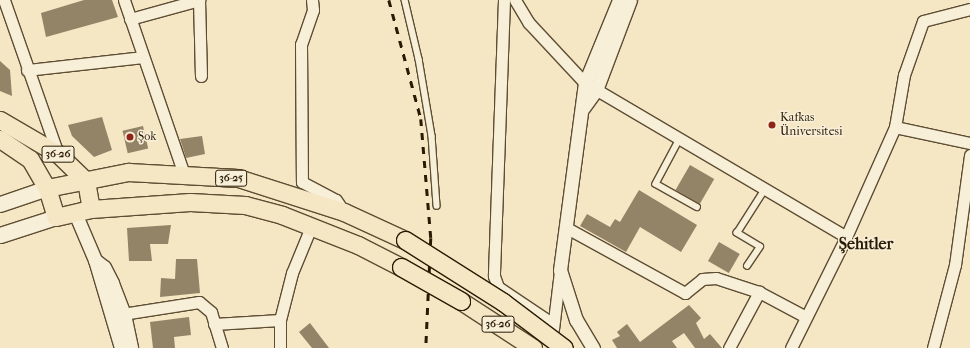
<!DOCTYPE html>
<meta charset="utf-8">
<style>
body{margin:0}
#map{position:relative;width:970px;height:348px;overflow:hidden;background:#f5e6c4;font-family:"IM FELL French Canon",serif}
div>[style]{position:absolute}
.building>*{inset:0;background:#948467;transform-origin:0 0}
.roads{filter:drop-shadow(1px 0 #5d4d33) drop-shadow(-1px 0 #5d4d33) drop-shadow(0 1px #5d4d33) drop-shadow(0 -1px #5d4d33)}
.service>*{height:5.5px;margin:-2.75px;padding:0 2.75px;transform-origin:2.75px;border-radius:2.75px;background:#f8efd9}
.minor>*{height:11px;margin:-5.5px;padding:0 5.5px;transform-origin:5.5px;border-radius:5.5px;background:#f8efd9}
.tertiary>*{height:13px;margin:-6.5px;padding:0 6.5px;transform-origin:6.5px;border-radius:6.5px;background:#f8efd9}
.secondary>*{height:15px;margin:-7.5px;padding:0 7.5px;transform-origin:7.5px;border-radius:7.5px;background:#f8efd9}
.primary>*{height:17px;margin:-8.5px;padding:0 8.5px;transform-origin:8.5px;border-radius:8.5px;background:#f5e6c4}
.rail>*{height:2.5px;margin-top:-1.25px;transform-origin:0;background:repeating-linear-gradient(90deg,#2a1a03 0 7px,transparent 0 14px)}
.bridges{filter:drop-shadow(1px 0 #2a1a03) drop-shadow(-1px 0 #2a1a03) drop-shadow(0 1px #2a1a03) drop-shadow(0 -1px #2a1a03)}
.primary-bridge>*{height:17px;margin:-8.5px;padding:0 8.5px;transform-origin:8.5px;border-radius:8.5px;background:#f5e6c4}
.dots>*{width:11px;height:11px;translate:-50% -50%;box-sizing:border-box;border:2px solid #f8efd9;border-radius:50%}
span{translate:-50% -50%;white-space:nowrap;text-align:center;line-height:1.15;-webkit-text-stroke:3px #f8efd9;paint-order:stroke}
.shield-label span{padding:1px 3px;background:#f8efd9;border:1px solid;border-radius:3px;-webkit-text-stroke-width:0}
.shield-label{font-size:11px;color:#2a1a03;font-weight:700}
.poi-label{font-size:12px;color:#2a1a03}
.left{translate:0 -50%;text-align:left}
.district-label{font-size:16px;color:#2a1a03;font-weight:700}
</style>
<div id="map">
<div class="building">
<i style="clip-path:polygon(84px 0,112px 0,118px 17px,46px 37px,41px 13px)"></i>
<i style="clip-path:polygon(0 61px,10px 70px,12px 96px,0 91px)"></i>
<i style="clip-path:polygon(102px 117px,112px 150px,94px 157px,72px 136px,68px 125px)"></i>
<i style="left:143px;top:126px;width:23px;height:21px;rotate:77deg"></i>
<i style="clip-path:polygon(202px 136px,205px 154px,186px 158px,180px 139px)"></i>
<i style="left:690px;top:165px;width:28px;height:29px;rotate:30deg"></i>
<i style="clip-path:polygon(639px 190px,697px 225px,681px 252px,640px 227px,626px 252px,580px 226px,587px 214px,610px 227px,615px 219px,620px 222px)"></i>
<i style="clip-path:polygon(171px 225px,168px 244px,150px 244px,152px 261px,129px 261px,127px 228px)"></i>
<i style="left:719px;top:242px;width:24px;height:22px;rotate:30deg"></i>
<i style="clip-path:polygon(176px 259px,197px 259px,200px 293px,160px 297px,161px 278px,175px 279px)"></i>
<i style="clip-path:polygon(689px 305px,701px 318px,696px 323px,704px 339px,710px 334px,722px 348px,695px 348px,684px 333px,672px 341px,677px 348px,617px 348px,612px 340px,620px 336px,617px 332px,627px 324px,640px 342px)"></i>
<i style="clip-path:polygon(189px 317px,191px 335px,174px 337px,175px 348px,153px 348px,150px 322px)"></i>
<i style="clip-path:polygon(310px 323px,329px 348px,312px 348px,299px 332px)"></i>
</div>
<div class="roads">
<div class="service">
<i style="left:405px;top:0;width:61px;rotate:76.7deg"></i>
<i style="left:419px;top:59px;width:78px;rotate:80.4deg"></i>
<i style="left:432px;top:136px;width:70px;rotate:85.9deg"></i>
<i style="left:680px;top:139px;width:51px;rotate:118.1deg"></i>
<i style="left:656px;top:184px;width:47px;rotate:29.3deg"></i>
<i style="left:747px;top:266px;width:23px;rotate:-56deg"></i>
<i style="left:760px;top:247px;width:27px;rotate:-149deg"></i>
<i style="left:737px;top:233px;width:52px;rotate:-57.5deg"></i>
</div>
<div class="minor">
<i style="left:4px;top:0;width:163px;rotate:70.7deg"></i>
<i style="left:124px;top:0;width:184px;rotate:71deg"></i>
<i style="left:199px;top:0;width:76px;rotate:88.5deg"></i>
<i style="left:312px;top:0;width:10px;rotate:84deg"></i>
<i style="left:313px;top:10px;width:36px;rotate:109deg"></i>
<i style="left:301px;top:44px;width:138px;rotate:89.6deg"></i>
<i style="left:302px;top:182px;width:38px;rotate:28deg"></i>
<i style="left:336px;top:200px;width:14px;rotate:56deg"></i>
<i style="left:504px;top:0;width:276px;rotate:92.1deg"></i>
<i style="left:494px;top:276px;width:12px;rotate:70deg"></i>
<i style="left:498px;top:287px;width:66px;rotate:33.9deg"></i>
<i style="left:515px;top:0;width:27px;rotate:59deg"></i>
<i style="left:529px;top:23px;width:82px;rotate:47deg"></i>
<i style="left:585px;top:83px;width:303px;rotate:30.5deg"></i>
<i style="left:130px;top:19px;width:72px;rotate:-15.4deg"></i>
<i style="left:27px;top:70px;width:116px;rotate:-6.4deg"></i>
<i style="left:895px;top:127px;width:77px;rotate:12deg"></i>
<i style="left:565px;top:227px;width:137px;rotate:28.8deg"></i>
<i style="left:685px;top:293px;width:22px;rotate:-39deg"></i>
<i style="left:702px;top:279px;width:14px;rotate:-4deg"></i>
<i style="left:716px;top:278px;width:45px;rotate:18deg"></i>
<i style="left:759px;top:292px;width:53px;rotate:28deg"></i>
<i style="left:116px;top:315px;width:84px;rotate:-8.9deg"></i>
<i style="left:199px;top:302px;width:16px;rotate:40deg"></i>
<i style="left:211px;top:312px;width:38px;rotate:73deg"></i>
<i style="left:214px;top:324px;width:66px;rotate:-3.5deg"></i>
<i style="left:553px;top:329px;width:58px;rotate:-83.1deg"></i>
<i style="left:280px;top:348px;width:28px;rotate:-90deg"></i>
<i style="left:280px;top:320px;width:49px;rotate:-75.7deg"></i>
<i style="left:292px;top:273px;width:50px;rotate:-67.6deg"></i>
<i style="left:729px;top:348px;width:64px;rotate:-61.8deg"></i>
<i style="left:791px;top:348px;width:124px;rotate:-63.6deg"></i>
<i style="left:846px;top:237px;width:120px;rotate:-66deg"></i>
<i style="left:895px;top:127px;width:53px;rotate:-80.2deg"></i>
<i style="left:904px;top:75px;width:57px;rotate:-70.6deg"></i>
<i style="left:923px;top:21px;width:49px;rotate:-14.3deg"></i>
<i style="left:933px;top:348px;width:86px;rotate:-75.2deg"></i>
<i style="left:955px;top:265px;width:111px;rotate:-82.2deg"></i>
</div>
<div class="tertiary">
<i style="left:583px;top:108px;width:22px;rotate:-54deg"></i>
<i style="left:596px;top:90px;width:96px;rotate:-69.3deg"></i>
<i style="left:75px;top:213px;width:51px;rotate:66.9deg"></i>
<i style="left:95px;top:260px;width:92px;rotate:73.5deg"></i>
<i style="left:95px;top:260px;width:11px;rotate:38deg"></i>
<i style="left:104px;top:267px;width:18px;rotate:63deg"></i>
<i style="left:112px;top:283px;width:33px;rotate:69deg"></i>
<i style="left:124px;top:314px;width:35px;rotate:78deg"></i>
<i style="left:593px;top:348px;width:33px;rotate:-121deg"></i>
<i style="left:576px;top:320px;width:52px;rotate:-107.7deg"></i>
<i style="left:560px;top:270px;width:189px;rotate:-82.4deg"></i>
<i style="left:585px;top:83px;width:90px;rotate:-67.7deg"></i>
</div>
<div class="secondary">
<i style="left:0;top:204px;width:50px;rotate:-18.8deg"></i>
<i style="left:0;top:235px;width:59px;rotate:-17.8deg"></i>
</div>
<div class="primary">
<i style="left:0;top:120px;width:67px;rotate:30.4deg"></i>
<i style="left:58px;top:154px;width:39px;rotate:44deg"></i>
<i style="left:86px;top:181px;width:28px;rotate:80deg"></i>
<i style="left:0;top:139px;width:36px;rotate:34deg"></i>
<i style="left:30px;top:159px;width:34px;rotate:60deg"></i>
<i style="left:47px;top:188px;width:30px;rotate:73deg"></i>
<i style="left:56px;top:217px;width:36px;rotate:-13deg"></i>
<i style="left:91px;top:209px;width:99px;rotate:-4deg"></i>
<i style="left:190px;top:202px;width:55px;rotate:3.1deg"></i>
<i style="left:245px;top:205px;width:38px;rotate:15deg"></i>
<i style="left:282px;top:215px;width:82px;rotate:21.5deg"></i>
<i style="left:358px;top:245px;width:48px;rotate:27.1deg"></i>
<i style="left:47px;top:188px;width:83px;rotate:-11.2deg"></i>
<i style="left:128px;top:172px;width:110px;rotate:3.1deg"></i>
<i style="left:238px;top:178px;width:111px;rotate:17.8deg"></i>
<i style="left:344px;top:212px;width:67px;rotate:24.7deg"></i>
<i style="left:461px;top:301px;width:86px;rotate:33.1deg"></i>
</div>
</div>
<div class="rail">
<i style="left:389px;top:0;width:123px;rotate:74.9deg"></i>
<i style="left:421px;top:119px;width:119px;rotate:85.2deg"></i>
<i style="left:431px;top:238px;width:110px;rotate:92.6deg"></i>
</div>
<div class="bridges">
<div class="primary-bridge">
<i style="left:405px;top:240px;width:116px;rotate:32.3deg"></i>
<i style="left:503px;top:302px;width:76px;rotate:37deg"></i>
<i style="left:401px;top:267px;width:69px;rotate:29.5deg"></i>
</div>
</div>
<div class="dots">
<i style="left:772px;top:125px;background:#8f2418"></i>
<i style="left:130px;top:137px;background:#8f2418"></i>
</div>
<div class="shield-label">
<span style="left:58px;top:154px">36-26</span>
<span style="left:231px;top:178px">36-25</span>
<span style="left:498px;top:324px">36-26</span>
</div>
<div class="poi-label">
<span class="left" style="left:780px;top:125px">Kafkas<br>Üniversitesi</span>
<span class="left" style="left:138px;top:137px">Şok</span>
</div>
<div class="district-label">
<span style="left:866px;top:244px">Şehitler</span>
</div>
</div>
